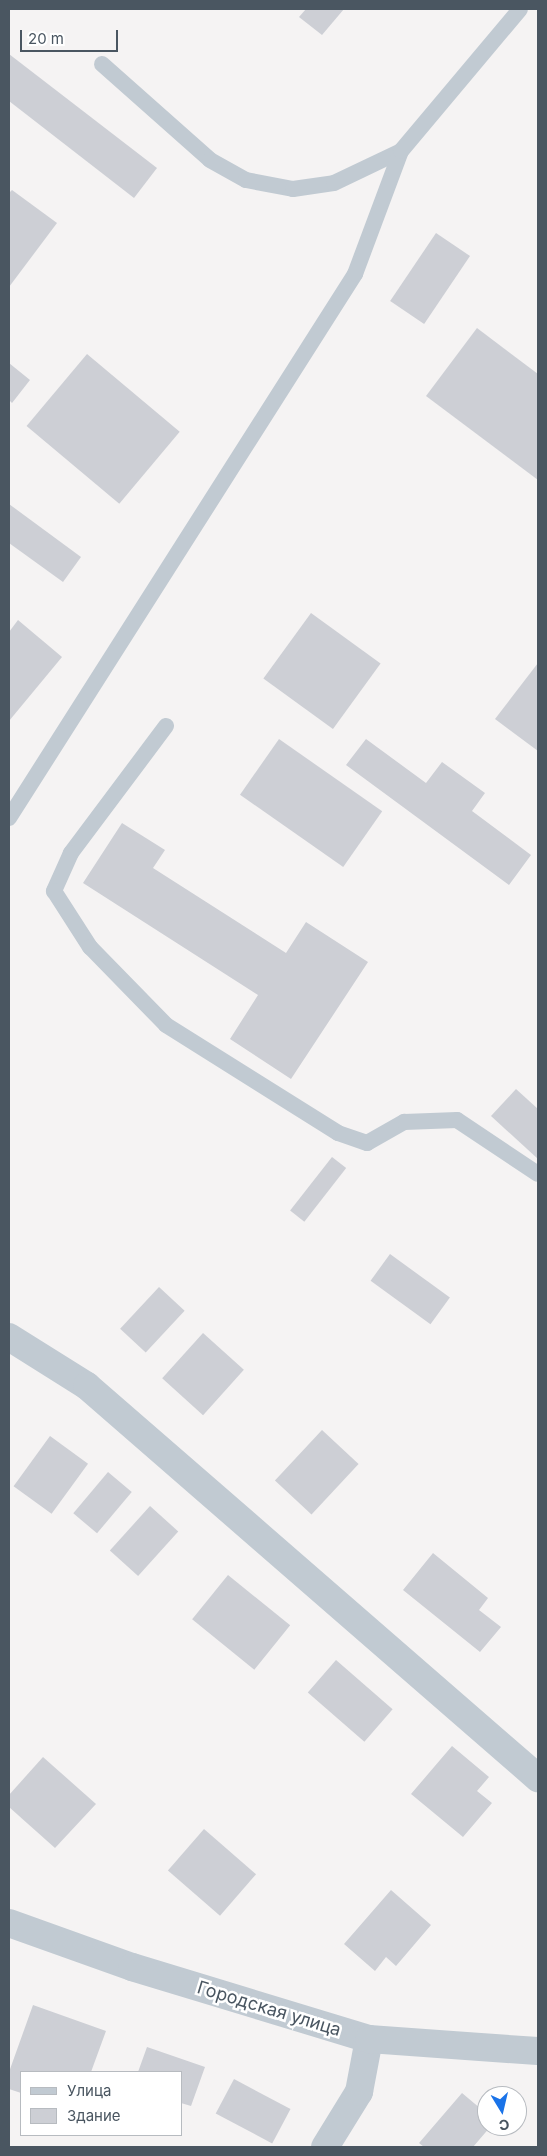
<!DOCTYPE html>
<meta charset="utf-8">
<style>
body{margin:0}
#map{position:relative;width:547px;height:2156px;overflow:hidden;background:#f5f3f3;font-family:Inter,sans-serif}
div>[style]{position:absolute}
.building>*{inset:0;background:#cdcfd5;transform-origin:0 0}
.service>*{height:16px;margin:-8px;padding:0 8px;transform-origin:8px;border-radius:8px;background:#c1cad2}
.minor>*{height:28px;margin:-14px;padding:0 14px;transform-origin:14px;border-radius:14px;background:#c1cad2}
.tertiary>*{height:28px;margin:-14px;padding:0 14px;transform-origin:14px;border-radius:14px;background:#c1cad2}
span{translate:-50% -50%;white-space:nowrap;text-align:center;line-height:1.15;-webkit-text-stroke:5px #fff;paint-order:stroke}
.street-label{font-size:18px;color:#4a5661}
.frame{position:absolute;inset:0;border:10px solid #4a5661;pointer-events:none}
.legend{position:absolute;left:20px;top:2071px;width:162px;height:65px;box-sizing:border-box;background:#fff;border:1px solid #b7bbc0;margin:0;padding:6px 9px;list-style:none;font-size:15px;color:#4a5661}
.legend li{display:flex;align-items:center;gap:10px;height:25px}
.legend b{width:25px;border:1px solid #b7bbc0}
.north{position:absolute;left:477px;top:2086px;width:50px;height:50px;box-sizing:border-box;background:#fff;border:1px solid #b7bbc0;border-radius:50%;rotate:171deg;font-size:14px;font-weight:700;line-height:20px;text-align:center;color:#4a5661}
.north::after{content:'';display:block;margin:auto;width:18px;height:22px;background:#1a73e8;clip-path:polygon(50% 0,100% 100%,50% 72%,0 100%)}
.scale{position:absolute;left:20px;top:30px;width:98px;height:22px;box-sizing:border-box;border:2px solid #4a5661;border-top:0;padding-left:6px;font-size:15px;line-height:18px;white-space:nowrap;color:#4a5661;-webkit-text-stroke:4px #fff;paint-order:stroke}
</style>
<div id="map">
<div class="building">
<i style="clip-path:polygon(306px 9px,344px 9px,322px 35px,299px 17px)"></i>
<i style="clip-path:polygon(9px 54px,157px 168px,134px 198px,9px 101px)"></i>
<i style="clip-path:polygon(12px 190px,57px 223px,9px 287px,9px 193px)"></i>
<i style="left:436px;top:233px;width:41px;height:82px;rotate:34deg"></i>
<i style="clip-path:polygon(477px 328px,538px 374px,538px 480px,426px 396px)"></i>
<i style="left:87px;top:354px;width:121px;height:94px;rotate:40deg"></i>
<i style="clip-path:polygon(9px 363px,30px 380px,12px 403px,9px 400px)"></i>
<i style="clip-path:polygon(9px 504px,81px 557px,63px 582px,9px 543px)"></i>
<i style="left:311px;top:613px;width:86px;height:81px;rotate:36deg"></i>
<i style="clip-path:polygon(18px 620px,62px 657px,9px 721px,9px 632px)"></i>
<i style="clip-path:polygon(538px 663px,538px 751px,495px 719px)"></i>
<i style="left:279px;top:739px;width:126px;height:68px;rotate:35deg"></i>
<i style="clip-path:polygon(366px 739px,426px 783px,442px 762px,485px 793px,472px 811px,531px 855px,509px 885px,346px 765px)"></i>
<i style="clip-path:polygon(122px 823px,165px 850px,153px 868px,286px 953px,306px 922px,368px 962px,291px 1079px,230px 1039px,258px 995px,83px 883px)"></i>
<i style="clip-path:polygon(516px 1089px,538px 1109px,538px 1159px,491px 1116px)"></i>
<i style="left:332px;top:1157px;width:18px;height:68px;rotate:38deg"></i>
<i style="left:390px;top:1254px;width:74px;height:33px;rotate:36deg"></i>
<i style="left:159px;top:1287px;width:35px;height:57px;rotate:43deg"></i>
<i style="left:203px;top:1333px;width:55px;height:61px;rotate:42deg"></i>
<i style="left:322px;top:1430px;width:50px;height:69px;rotate:43deg"></i>
<i style="left:50px;top:1436px;width:47px;height:62px;rotate:36deg"></i>
<i style="left:108px;top:1472px;width:31px;height:54px;rotate:40deg"></i>
<i style="left:150px;top:1506px;width:38px;height:60px;rotate:42deg"></i>
<i style="clip-path:polygon(433px 1553px,488px 1598px,479px 1610px,501px 1627px,480px 1652px,403px 1590px)"></i>
<i style="left:228px;top:1575px;width:80px;height:57px;rotate:39deg"></i>
<i style="left:336px;top:1660px;width:75px;height:43px;rotate:41deg"></i>
<i style="clip-path:polygon(452px 1746px,489px 1777px,477px 1791px,492px 1803px,463px 1837px,411px 1794px)"></i>
<i style="clip-path:polygon(43px 1757px,96px 1804px,55px 1848px,9px 1807px,9px 1795px)"></i>
<i style="left:204px;top:1829px;width:69px;height:55px;rotate:41deg"></i>
<i style="clip-path:polygon(391px 1890px,431px 1925px,396px 1966px,386px 1957px,375px 1971px,344px 1944px)"></i>
<i style="clip-path:polygon(33px 2005px,106px 2031px,91px 2072px,21px 2072px,21px 2093px,9px 2089px,9px 2072px)"></i>
<i style="clip-path:polygon(147px 2047px,205px 2067px,191px 2106px,181px 2103px,181px 2072px,138px 2072px)"></i>
<i style="left:234px;top:2079px;width:64px;height:39px;rotate:28deg"></i>
<i style="clip-path:polygon(462px 2093px,487px 2114px,487px 2126px,491px 2126px,473px 2147px,424px 2147px,419px 2143px)"></i>
</div>
<div class="service">
<i style="left:102px;top:64px;width:144px;rotate:41.6deg"></i>
<i style="left:210px;top:160px;width:41px;rotate:29.1deg"></i>
<i style="left:246px;top:180px;width:48px;rotate:10.8deg"></i>
<i style="left:293px;top:189px;width:41px;rotate:-8.3deg"></i>
<i style="left:334px;top:183px;width:74px;rotate:-25.5deg"></i>
<i style="left:166px;top:726px;width:159px;rotate:126.8deg"></i>
<i style="left:71px;top:853px;width:42px;rotate:114.1deg"></i>
<i style="left:54px;top:891px;width:67px;rotate:57.3deg"></i>
<i style="left:90px;top:947px;width:109px;rotate:45.7deg"></i>
<i style="left:166px;top:1025px;width:203px;rotate:32.1deg"></i>
<i style="left:338px;top:1133px;width:31px;rotate:19deg"></i>
<i style="left:367px;top:1143px;width:43px;rotate:-29.6deg"></i>
<i style="left:404px;top:1122px;width:53px;rotate:-2.2deg"></i>
<i style="left:457px;top:1120px;width:97px;rotate:33.7deg"></i>
<i style="left:9px;top:818px;width:645px;rotate:-57.54deg"></i>
<i style="left:355px;top:274px;width:131px;rotate:-69.5deg"></i>
<i style="left:401px;top:151px;width:185px;rotate:-50deg"></i>
</div>
<div class="minor">
<i style="left:9px;top:1337px;width:92px;rotate:32.1deg"></i>
<i style="left:87px;top:1386px;width:598px;rotate:41deg"></i>
<i style="left:325px;top:2147px;width:65px;rotate:-58.3deg"></i>
<i style="left:359px;top:2092px;width:54px;rotate:-79.3deg"></i>
</div>
<div class="tertiary">
<i style="left:9px;top:1923px;width:131px;rotate:19.7deg"></i>
<i style="left:132px;top:1967px;width:248px;rotate:16.9deg"></i>
<i style="left:369px;top:2039px;width:169px;rotate:4.1deg"></i>
</div>
<div class="street-label">
<span style="left:269px;top:2009px;rotate:17deg">Городская улица</span>
</div>
<div class="frame"></div>
<ul class="legend">
<li><b style="height:6px;background:#c1cad2"></b>Улица</li>
<li><b style="height:14px;background:#cdcfd5"></b>Здание</li>
</ul>
<div class="north">С</div>
<div class="scale">20 m</div>
</div>
